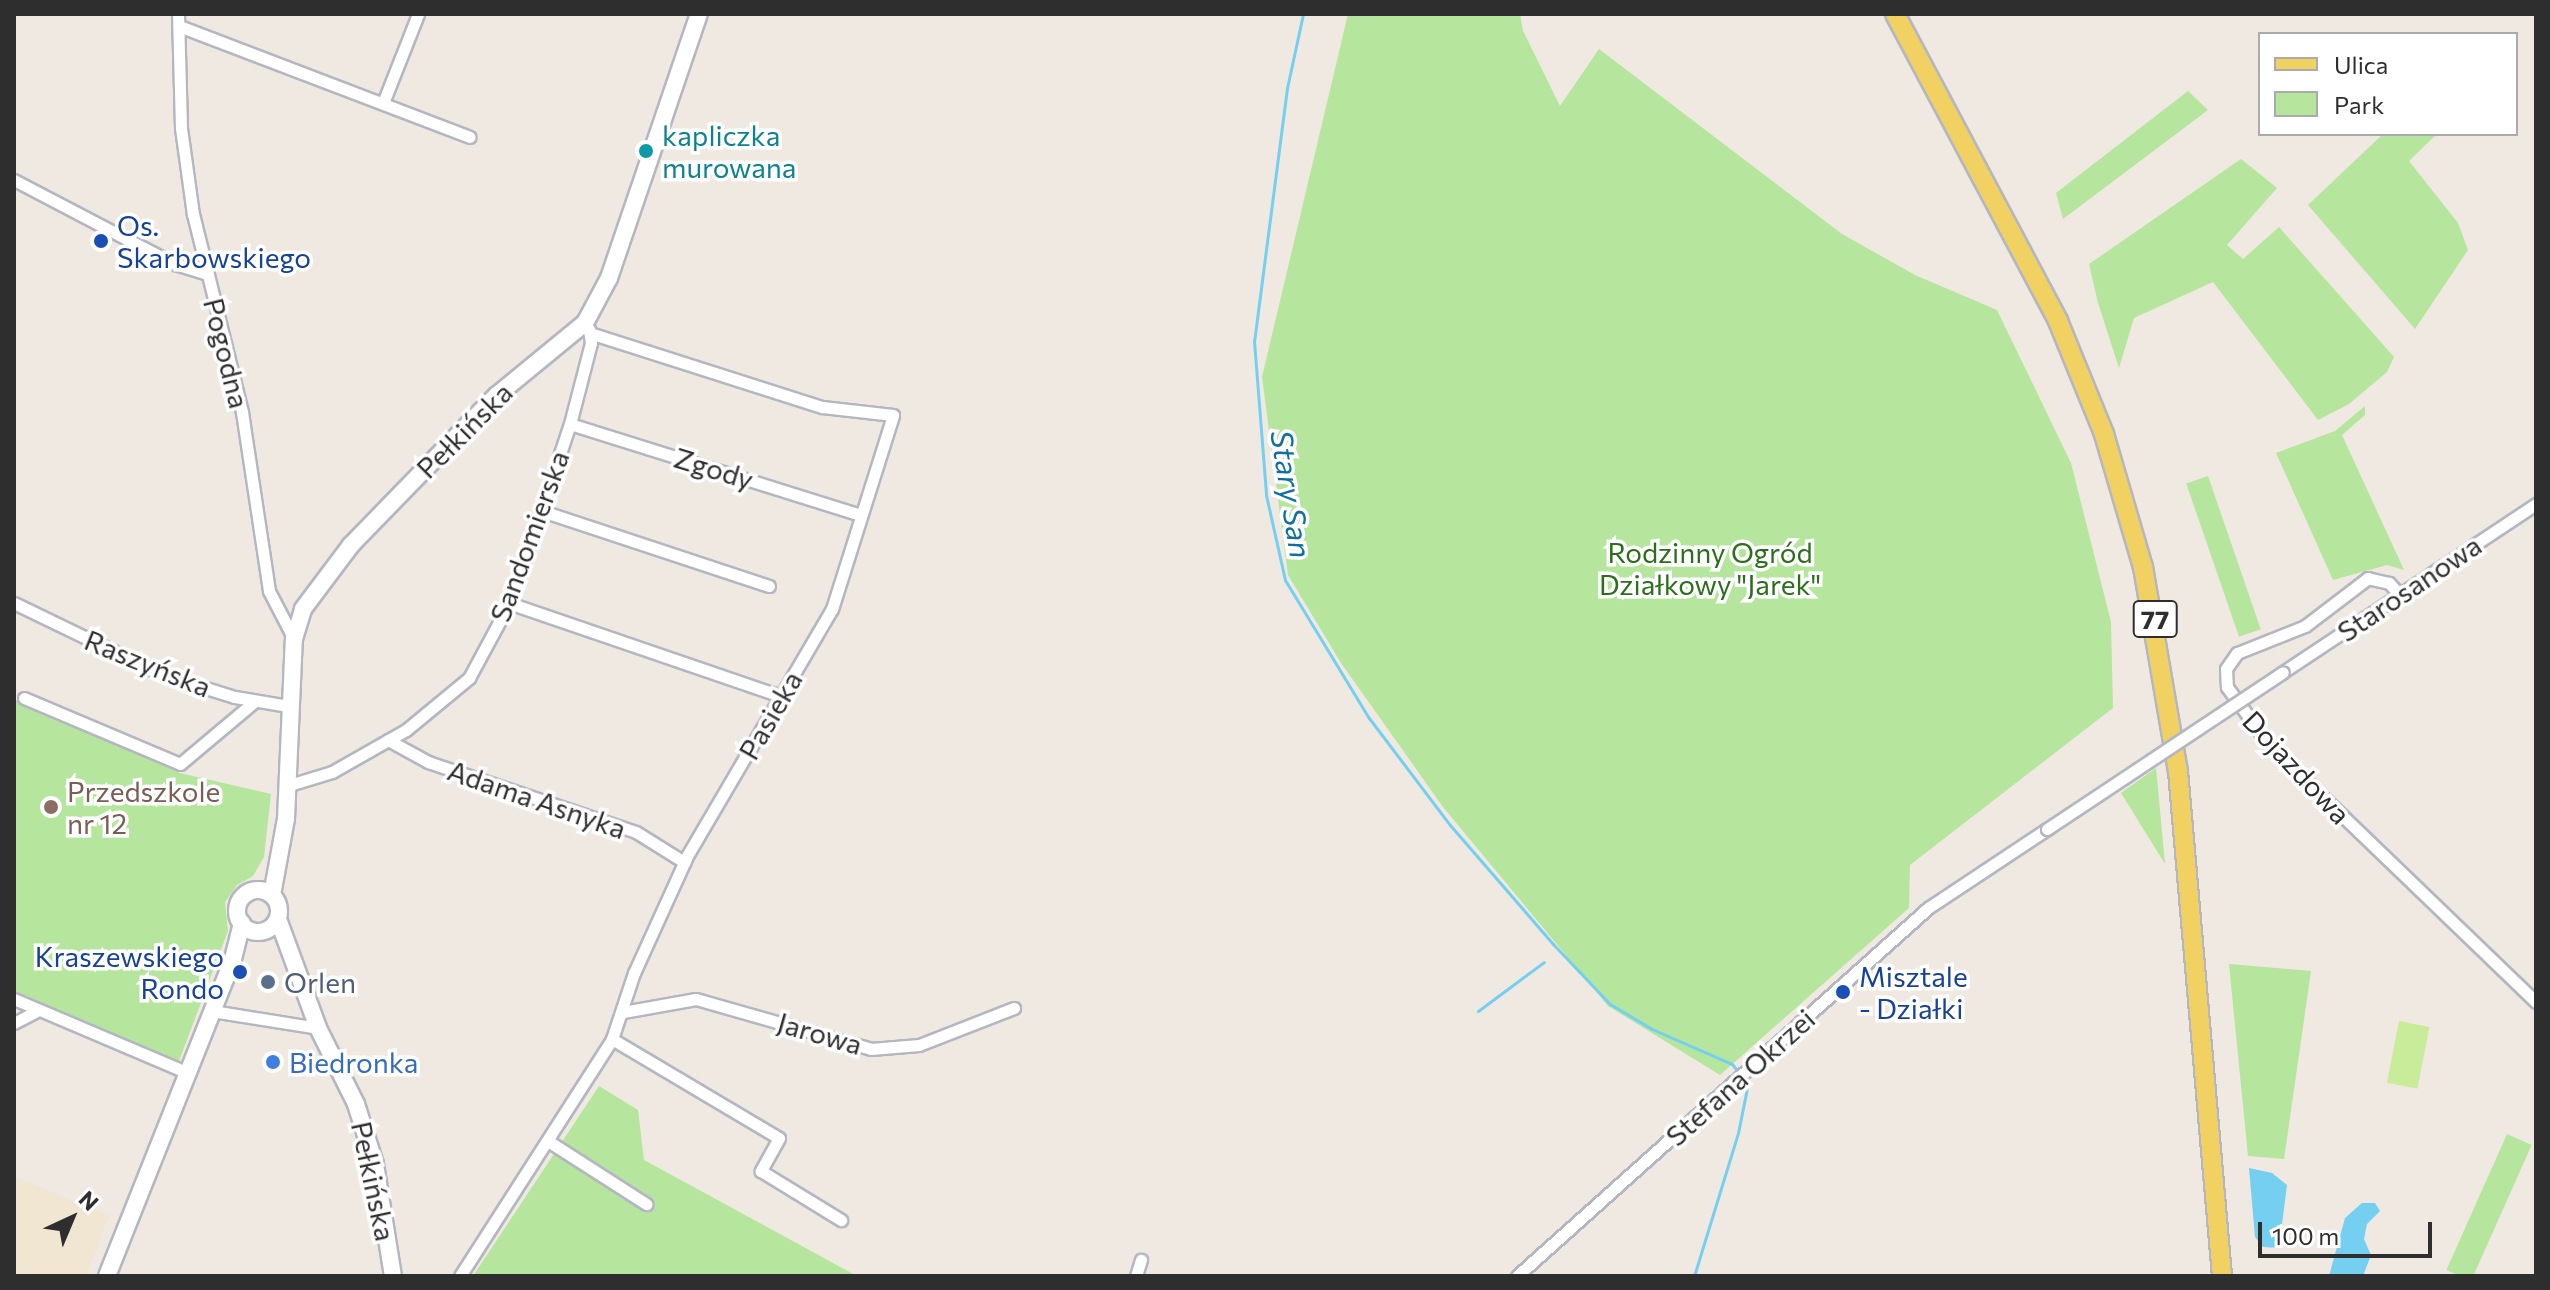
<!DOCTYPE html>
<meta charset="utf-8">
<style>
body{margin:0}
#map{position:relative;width:2550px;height:1290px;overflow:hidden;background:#efe9e1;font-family:Commissioner,sans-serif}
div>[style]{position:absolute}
.education>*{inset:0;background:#f0e6d1}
.green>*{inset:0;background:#b6e59e;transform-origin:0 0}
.pitch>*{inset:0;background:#c9ec9a;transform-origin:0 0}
.water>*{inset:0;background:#75cff0}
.stream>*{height:3px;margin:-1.5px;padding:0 1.5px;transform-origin:1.5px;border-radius:1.5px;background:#75cff0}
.roads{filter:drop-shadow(2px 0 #b4b7c1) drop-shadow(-2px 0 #b4b7c1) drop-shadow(0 2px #b4b7c1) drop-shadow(0 -2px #b4b7c1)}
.street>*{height:11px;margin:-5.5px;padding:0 5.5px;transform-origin:5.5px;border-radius:5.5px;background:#fff}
.secondary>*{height:16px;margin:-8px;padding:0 8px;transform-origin:8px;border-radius:8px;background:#fff}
.secondary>.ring{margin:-8px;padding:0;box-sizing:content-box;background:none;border:16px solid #fff;border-radius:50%}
.primary>*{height:18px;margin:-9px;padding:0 9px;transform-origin:9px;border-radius:9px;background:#f2d163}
.bridges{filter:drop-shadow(2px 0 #b4b7c1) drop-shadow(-2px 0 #b4b7c1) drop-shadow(0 2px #b4b7c1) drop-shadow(0 -2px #b4b7c1)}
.street-bridge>*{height:11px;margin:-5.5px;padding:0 5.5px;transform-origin:5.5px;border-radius:5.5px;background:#fff}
.dots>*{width:22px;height:22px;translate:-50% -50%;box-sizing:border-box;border:4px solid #fff;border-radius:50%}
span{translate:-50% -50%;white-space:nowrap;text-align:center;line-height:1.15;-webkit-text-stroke:7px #fff;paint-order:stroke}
.shield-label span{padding:2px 6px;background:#fff;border:2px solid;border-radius:6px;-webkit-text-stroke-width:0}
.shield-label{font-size:26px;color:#2e2e2e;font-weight:700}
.culture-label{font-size:28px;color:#0d838f}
.left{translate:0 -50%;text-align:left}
.transit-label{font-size:28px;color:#164399}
.right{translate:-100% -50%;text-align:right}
.street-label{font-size:28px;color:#2e2e2e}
.park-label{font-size:28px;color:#2c6e1b}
.education-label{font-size:28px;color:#785e54}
.service-label{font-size:28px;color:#4e5e75}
.shop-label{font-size:28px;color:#366cbe}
.water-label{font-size:30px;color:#0d6fa3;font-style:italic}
.frame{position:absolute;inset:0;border:16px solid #2e2e2e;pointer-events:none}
.legend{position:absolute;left:2258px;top:32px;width:260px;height:104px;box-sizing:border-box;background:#fff;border:2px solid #ababab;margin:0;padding:10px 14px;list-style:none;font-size:24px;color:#2e2e2e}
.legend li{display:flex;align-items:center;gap:16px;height:40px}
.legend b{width:40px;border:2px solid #ababab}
.north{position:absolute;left:32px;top:1178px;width:80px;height:80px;-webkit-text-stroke:6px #fff;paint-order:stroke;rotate:44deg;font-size:22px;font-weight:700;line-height:32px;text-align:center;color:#2e2e2e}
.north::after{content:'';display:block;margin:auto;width:28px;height:36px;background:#2e2e2e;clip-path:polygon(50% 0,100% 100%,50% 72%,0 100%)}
.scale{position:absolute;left:2258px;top:1222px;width:174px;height:36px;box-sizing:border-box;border:4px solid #2e2e2e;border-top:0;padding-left:10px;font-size:24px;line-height:28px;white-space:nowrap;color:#2e2e2e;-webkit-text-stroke:6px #fff;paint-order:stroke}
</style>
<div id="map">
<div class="education">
<i style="clip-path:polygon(14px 1176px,109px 1216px,86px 1276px,14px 1276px)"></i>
</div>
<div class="green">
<i style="clip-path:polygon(1348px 14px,1520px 14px,1523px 31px,1560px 106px,1599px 49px,1842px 234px,1915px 275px,1997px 310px,2071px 463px,2111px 622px,2113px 708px,1910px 865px,1909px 908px,1720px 1075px,1608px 1006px,1443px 807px,1341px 663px,1288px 575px,1262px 377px)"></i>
<i style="clip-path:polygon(2188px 91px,2208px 110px,2063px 219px,2056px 193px)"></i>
<i style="clip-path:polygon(2383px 134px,2437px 134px,2409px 161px,2458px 223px,2468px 250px,2415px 329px,2308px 205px)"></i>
<i style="clip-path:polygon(2241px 159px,2277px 188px,2227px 245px,2243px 259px,2279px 227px,2394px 357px,2387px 372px,2349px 404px,2318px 420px,2213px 282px,2134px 318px,2119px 368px,2098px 303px,2089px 264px)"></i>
<i style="clip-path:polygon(2365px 406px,2365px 415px,2342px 435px,2404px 570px,2387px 565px,2333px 580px,2276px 453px,2335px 431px)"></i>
<i style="left:2208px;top:476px;width:162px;height:23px;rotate:71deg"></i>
<i style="clip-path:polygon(14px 699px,180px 773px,271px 794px,264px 857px,253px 876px,237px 885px,225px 902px,228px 931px,179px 1061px,14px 992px)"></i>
<i style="clip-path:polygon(2156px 768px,2165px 864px,2121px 793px)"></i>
<i style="clip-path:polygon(2229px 964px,2311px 971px,2284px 1159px,2248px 1156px)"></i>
<i style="clip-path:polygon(599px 1086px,638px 1110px,644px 1160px,857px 1276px,473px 1276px)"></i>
<i style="left:2507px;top:1134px;width:27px;height:149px;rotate:24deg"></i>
</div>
<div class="pitch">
<i style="left:2399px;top:1021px;width:31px;height:63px;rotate:11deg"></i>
</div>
<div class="water">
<i style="clip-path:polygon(2249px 1168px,2272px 1173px,2287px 1185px,2279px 1248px,2263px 1247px,2255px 1237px)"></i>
<i style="clip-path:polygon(2362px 1203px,2375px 1203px,2380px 1211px,2367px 1224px,2364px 1239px,2371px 1255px,2363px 1276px,2329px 1276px,2345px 1218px)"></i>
</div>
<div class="stream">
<i style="left:1303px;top:14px;width:76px;rotate:102.2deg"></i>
<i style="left:1287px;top:88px;width:255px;rotate:97.4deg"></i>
<i style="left:1254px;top:341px;width:154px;rotate:85.5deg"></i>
<i style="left:1266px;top:495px;width:87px;rotate:77.4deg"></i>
<i style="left:1285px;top:580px;width:162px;rotate:58.7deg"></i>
<i style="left:1369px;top:718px;width:134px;rotate:52.9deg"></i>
<i style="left:1450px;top:825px;width:157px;rotate:49.1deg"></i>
<i style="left:1553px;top:944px;width:83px;rotate:46.5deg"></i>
<i style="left:1610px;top:1004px;width:49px;rotate:30.8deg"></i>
<i style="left:1652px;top:1029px;width:87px;rotate:23.6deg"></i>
<i style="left:1732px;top:1064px;width:11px;rotate:52deg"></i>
<i style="left:1478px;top:1011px;width:82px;rotate:-36.6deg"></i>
<i style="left:1694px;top:1276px;width:150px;rotate:-72.9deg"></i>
<i style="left:1738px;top:1133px;width:51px;rotate:-78.7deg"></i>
<i style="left:1748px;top:1083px;width:6px;rotate:-135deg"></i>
</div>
<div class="roads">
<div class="street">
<i style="left:178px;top:14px;width:114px;rotate:88.5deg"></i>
<i style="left:181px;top:128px;width:87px;rotate:82.1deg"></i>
<i style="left:193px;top:214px;width:204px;rotate:76.1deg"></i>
<i style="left:242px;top:412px;width:181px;rotate:81.4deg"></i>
<i style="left:269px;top:591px;width:54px;rotate:62.5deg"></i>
<i style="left:179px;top:26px;width:311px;rotate:20.9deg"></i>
<i style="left:383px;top:103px;width:96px;rotate:-68.5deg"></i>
<i style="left:14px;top:180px;width:182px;rotate:27.6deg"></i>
<i style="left:175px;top:264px;width:34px;rotate:17deg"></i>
<i style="left:570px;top:424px;width:302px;rotate:17.4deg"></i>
<i style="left:542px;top:511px;width:239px;rotate:18.3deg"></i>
<i style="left:2399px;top:594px;width:15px;rotate:-132deg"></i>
<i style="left:2389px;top:583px;width:22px;rotate:-167deg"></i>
<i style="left:2368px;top:578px;width:79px;rotate:142.7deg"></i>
<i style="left:2305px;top:626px;width:73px;rotate:158.3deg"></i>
<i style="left:2237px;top:653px;width:19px;rotate:125deg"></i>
<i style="left:2226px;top:669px;width:18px;rotate:87deg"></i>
<i style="left:2227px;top:687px;width:73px;rotate:53.9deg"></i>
<i style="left:2270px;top:746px;width:369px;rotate:43.9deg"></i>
<i style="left:14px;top:603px;width:163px;rotate:25.8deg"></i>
<i style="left:161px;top:674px;width:77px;rotate:17.3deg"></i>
<i style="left:235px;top:697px;width:54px;rotate:9.6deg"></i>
<i style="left:509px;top:603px;width:287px;rotate:18.9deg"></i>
<i style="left:2283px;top:672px;width:304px;rotate:-33.6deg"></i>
<i style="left:24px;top:698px;width:169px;rotate:22.9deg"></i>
<i style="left:180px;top:764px;width:98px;rotate:-40deg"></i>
<i style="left:388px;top:740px;width:46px;rotate:28.8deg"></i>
<i style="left:428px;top:762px;width:219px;rotate:18.6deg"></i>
<i style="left:636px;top:832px;width:57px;rotate:32deg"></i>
<i style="left:286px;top:786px;width:48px;rotate:-16.9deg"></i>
<i style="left:332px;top:772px;width:85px;rotate:-29.6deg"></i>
<i style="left:406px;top:730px;width:82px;rotate:-39.5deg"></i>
<i style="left:469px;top:678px;width:91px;rotate:-61.7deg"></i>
<i style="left:512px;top:598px;width:183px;rotate:-71.6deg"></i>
<i style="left:570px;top:424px;width:84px;rotate:-75.5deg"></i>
<i style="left:591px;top:343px;width:14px;rotate:-98deg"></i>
<i style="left:14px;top:999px;width:189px;rotate:23deg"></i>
<i style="left:212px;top:1011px;width:107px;rotate:9.1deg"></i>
<i style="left:623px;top:1012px;width:74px;rotate:-10.1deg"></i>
<i style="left:696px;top:999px;width:182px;rotate:15.9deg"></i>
<i style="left:871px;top:1049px;width:48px;rotate:-4.8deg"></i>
<i style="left:919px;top:1045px;width:102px;rotate:-21.3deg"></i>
<i style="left:14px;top:1023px;width:27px;rotate:-28deg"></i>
<i style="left:612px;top:1039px;width:194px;rotate:30.7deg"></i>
<i style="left:779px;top:1138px;width:38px;rotate:119deg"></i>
<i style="left:761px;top:1171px;width:94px;rotate:31.5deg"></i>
<i style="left:548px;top:1141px;width:117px;rotate:32.7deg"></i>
<i style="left:460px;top:1276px;width:282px;rotate:-57.3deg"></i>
<i style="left:612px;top:1039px;width:70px;rotate:-71.6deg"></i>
<i style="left:634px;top:973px;width:128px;rotate:-65.6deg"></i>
<i style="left:687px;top:856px;width:286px;rotate:-59.6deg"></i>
<i style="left:832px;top:609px;width:203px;rotate:-72.5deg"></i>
<i style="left:893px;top:415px;width:71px;rotate:-173.6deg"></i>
<i style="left:822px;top:407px;width:244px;rotate:-162.3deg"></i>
<i style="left:1136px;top:1276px;width:17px;rotate:-73deg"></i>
<i style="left:1517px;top:1276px;width:552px;rotate:-41.84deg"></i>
<i style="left:1928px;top:908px;width:143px;rotate:-33.6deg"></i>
</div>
<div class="secondary">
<i class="ring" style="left:237px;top:890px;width:26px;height:26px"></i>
<i style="left:272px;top:895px;width:77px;rotate:-79.6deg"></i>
<i style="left:286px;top:819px;width:180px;rotate:-87.5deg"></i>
<i style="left:294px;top:639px;width:31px;rotate:-73deg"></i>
<i style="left:303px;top:609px;width:80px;rotate:-53.1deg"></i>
<i style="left:351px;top:545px;width:208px;rotate:-45.8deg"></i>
<i style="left:496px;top:396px;width:115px;rotate:-39.4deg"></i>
<i style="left:585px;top:323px;width:51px;rotate:-61.9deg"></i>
<i style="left:609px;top:278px;width:279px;rotate:-71.2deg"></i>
<i style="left:278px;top:919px;width:116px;rotate:69.8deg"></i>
<i style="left:318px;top:1028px;width:85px;rotate:63.4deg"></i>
<i style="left:356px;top:1104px;width:63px;rotate:72.4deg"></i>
<i style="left:375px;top:1164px;width:113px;rotate:80.9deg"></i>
<i style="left:107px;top:1276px;width:341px;rotate:-68.3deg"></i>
<i style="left:233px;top:959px;width:37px;rotate:-76deg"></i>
</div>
<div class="primary">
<i style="left:1895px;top:14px;width:348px;rotate:62deg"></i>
<i style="left:2058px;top:321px;width:122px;rotate:67.8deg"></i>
<i style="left:2104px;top:434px;width:139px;rotate:73.7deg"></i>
<i style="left:2143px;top:567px;width:207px;rotate:80.3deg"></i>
<i style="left:2178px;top:771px;width:507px;rotate:85.02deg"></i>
</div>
</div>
<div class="bridges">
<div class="street-bridge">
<i style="left:2047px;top:829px;width:283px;rotate:-33.6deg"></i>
</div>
</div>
<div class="dots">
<i style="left:646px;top:151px;background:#0f9aa8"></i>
<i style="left:101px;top:241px;background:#1a4fb4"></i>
<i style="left:51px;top:807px;background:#8d6e63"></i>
<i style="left:240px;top:972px;background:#1a4fb4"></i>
<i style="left:268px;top:982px;background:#5c6f8a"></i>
<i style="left:1843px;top:992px;background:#1a4fb4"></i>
<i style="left:273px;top:1062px;background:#3f7fe0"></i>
</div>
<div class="shield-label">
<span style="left:2155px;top:619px">77</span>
</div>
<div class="culture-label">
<span class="left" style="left:662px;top:151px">kapliczka<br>murowana</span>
</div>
<div class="transit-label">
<span class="left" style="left:117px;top:241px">Os.<br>Skarbowskiego</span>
<span class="right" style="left:224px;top:972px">Kraszewskiego<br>Rondo</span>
<span class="left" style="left:1859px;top:992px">Misztale<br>- Działki</span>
</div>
<div class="street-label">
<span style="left:227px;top:353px;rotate:76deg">Pogodna</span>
<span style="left:464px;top:430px;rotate:-45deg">Pełkińska</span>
<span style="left:714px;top:468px;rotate:17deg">Zgody</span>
<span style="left:529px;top:536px;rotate:-70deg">Sandomierska</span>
<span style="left:2409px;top:588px;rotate:-34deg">Starosanowa</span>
<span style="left:148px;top:663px;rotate:22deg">Raszyńska</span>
<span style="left:770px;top:715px;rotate:-60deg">Pasieka</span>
<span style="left:2297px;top:767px;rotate:47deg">Dojazdowa</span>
<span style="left:537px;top:799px;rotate:19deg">Adama Asnyka</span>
<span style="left:820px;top:1033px;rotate:16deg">Jarowa</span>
<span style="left:1740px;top:1077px;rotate:-42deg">Stefana Okrzei</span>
<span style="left:374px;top:1181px;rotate:78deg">Pełkińska</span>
</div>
<div class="park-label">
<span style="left:1710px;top:568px">Rodzinny Ogród<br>Działkowy "Jarek"</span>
</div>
<div class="education-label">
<span class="left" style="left:67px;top:807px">Przedszkole<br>nr 12</span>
</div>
<div class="service-label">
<span class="left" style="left:284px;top:982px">Orlen</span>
</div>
<div class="shop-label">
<span class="left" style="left:289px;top:1062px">Biedronka</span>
</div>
<div class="water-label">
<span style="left:1292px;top:494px;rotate:81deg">Stary San</span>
</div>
<div class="frame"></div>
<ul class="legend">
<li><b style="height:10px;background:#f2d163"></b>Ulica</li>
<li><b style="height:22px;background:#b6e59e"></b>Park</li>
</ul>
<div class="north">N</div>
<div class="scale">100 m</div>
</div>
